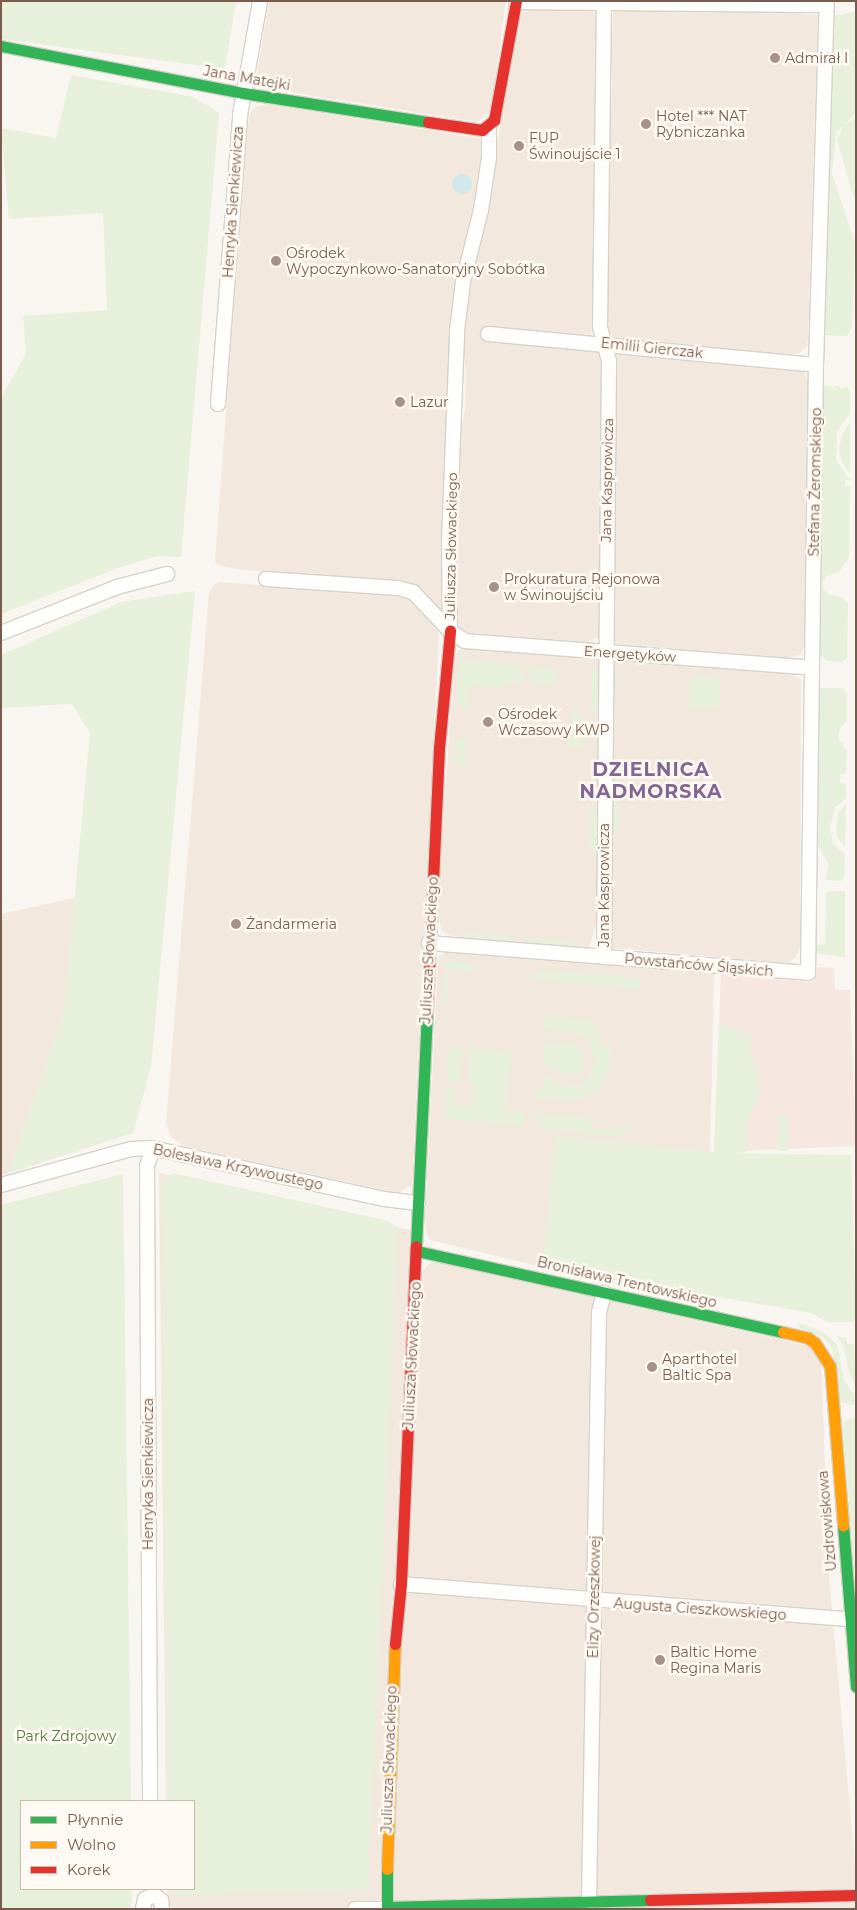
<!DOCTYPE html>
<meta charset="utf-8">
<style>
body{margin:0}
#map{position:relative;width:857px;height:1910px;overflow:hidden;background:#f9f5f0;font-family:Montserrat,sans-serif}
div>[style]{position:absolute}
.residential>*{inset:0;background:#f2e8de}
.commercial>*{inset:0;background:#f6e8e1}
.green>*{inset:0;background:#e7f0db;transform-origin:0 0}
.water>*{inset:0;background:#d0e8ea}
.round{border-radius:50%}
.roads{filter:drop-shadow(1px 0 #d7d1cb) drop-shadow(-1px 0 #d7d1cb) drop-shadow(0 1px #d7d1cb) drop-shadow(0 -1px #d7d1cb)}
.street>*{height:14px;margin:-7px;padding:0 7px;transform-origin:7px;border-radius:7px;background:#fefefd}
.fast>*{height:11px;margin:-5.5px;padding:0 5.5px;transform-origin:5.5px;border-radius:5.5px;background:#30b455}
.slow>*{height:11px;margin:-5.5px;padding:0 5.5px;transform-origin:5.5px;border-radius:5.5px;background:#ff9f0a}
.jam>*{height:11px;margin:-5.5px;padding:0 5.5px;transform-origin:5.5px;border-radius:5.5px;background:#e5322d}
.dots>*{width:14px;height:14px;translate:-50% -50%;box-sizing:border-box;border:2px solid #fffaf3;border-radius:50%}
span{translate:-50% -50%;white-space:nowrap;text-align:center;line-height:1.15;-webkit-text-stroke:5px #fffaf3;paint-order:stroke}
.poi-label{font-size:14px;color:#7a5c4d}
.left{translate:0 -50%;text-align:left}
.street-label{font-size:14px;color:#7a5c4d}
.park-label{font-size:14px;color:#537a41}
.district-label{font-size:19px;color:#846695;font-weight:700;letter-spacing:1px}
.frame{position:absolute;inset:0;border:2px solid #7a5c4d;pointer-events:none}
.legend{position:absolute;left:20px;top:1800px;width:175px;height:90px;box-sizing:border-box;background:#fffaf3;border:1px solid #cabbb1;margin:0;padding:6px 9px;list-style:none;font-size:15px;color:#7a5c4d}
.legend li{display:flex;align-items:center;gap:10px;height:25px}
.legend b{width:25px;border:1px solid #cabbb1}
</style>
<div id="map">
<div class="residential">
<i style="clip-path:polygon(269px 1px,506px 1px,491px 110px,478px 122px,265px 88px,257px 74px)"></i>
<i style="clip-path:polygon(531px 9px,586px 9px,597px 13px,595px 318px,590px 335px,489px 328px,488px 341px,598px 351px,601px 356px,600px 637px,586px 642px,469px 633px,459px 629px,457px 623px,456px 454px,465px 410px,466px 371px,460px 338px,464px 309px,522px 13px)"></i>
<i style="clip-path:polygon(613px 11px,778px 11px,818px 15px,808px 337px,807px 346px,801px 352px,792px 355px,639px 342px,612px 338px,607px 332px)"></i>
<i style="clip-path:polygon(266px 104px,482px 139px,482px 179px,455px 293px,448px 619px,411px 584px,337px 580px,237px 569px,218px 565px,215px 561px,247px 130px,250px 113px,255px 107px)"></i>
<i style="clip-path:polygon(620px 351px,800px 368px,804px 372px,809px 384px,804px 646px,801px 654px,785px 659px,621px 645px,613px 641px,613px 372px,616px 354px)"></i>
<i style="clip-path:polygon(220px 582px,400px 596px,414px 601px,439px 632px,412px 1185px,398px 1193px,183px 1146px,170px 1135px,166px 1123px,209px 593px,215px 584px)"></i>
<i style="clip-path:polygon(464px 647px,596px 658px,600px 666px,598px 917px,589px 948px,451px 936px,442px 931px,437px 912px,455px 654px)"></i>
<i style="clip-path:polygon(619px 659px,791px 674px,801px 679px,800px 947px,795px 958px,788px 963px,612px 948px,608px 941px,612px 662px)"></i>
<i style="clip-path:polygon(75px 898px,64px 1011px,9px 1173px,1px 1175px,1px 914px)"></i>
<i style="clip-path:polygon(449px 951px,714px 973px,710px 1152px,556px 1137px,543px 1267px,430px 1240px,428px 1236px,425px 1224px,438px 957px)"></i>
<i style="clip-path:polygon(159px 1173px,409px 1230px,423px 1271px,428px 1264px,436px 1262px,813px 1347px,821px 1358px,829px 1577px,856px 1876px,856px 1909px,171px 1909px,167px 1889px,194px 1889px,194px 1801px,166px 1801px)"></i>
</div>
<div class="commercial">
<i style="clip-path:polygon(817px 967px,834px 968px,835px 990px,850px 990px,856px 1146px,714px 1152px,721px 974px,813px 982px)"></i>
</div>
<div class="green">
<i style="clip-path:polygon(1px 1px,236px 1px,225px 69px,1px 39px)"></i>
<i style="clip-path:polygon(856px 11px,856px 113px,836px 133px,832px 174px,855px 243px,852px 328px,847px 336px,825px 335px,834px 16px)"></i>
<i style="clip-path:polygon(71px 75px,193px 97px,219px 113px,181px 557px,158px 556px,123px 566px,1px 614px,1px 398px,26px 354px,23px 316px,107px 310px,103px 213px,9px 219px,1px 128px,56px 138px)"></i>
<i style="clip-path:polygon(856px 118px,856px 197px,854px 198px,837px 140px,844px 125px)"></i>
<i style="clip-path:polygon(824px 385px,831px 386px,833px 389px,834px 386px,839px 386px,841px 390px,846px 386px,850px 390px,850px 414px,837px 431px,836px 460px,850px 480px,845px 480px,845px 486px,850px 487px,849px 557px,839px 572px,826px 576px,822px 586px,829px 595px,843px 597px,848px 604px,847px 658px,842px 662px,827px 661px,820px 654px)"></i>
<i style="clip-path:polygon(850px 422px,850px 471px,849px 472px,842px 463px,839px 449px,842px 434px)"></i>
<i style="clip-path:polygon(195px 591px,151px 1067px,133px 1133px,9px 1173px,64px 1011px,90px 733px,72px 704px,1px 708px,1px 655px,121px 602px)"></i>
<i style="clip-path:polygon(459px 659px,523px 666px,523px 683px,500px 683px,500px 688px,477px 686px,474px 683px,468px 688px,470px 707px,457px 707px)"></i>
<i style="left:530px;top:667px;width:26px;height:17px;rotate:2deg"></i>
<i style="clip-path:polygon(592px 670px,600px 671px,599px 708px,594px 711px,591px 711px)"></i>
<i style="left:611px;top:672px;width:8px;height:67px;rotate:14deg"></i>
<i style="clip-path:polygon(691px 675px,720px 679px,720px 707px,695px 709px,688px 705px)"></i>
<i style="clip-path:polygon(819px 688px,842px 688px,847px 693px,847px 721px,840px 728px,838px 738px,847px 751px,846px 774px,840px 774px,840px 783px,846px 784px,846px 798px,835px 808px,830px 828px,833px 843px,845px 855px,844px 877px,841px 881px,826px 880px,828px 864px,817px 843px)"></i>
<i style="clip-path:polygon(571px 710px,583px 716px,583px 749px,569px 748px)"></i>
<i style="clip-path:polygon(456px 739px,466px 740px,465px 768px,455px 764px)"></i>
<i style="clip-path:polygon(609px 759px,619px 760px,618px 830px,609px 835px,609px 821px,613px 818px,614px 771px,609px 767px)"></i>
<i style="clip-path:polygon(845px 804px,846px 805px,845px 847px,837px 837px,836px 829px,838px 814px)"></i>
<i style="clip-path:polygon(590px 809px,597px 812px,597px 852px,589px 850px)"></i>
<i style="clip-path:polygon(829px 891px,845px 891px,845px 957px,815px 953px,816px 945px,825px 944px,826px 893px)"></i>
<i style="clip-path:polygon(461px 932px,515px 936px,515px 942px,461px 937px)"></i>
<i style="clip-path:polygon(524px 938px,580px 942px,580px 949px,525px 943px)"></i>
<i style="clip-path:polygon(446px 961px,473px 964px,474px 969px,474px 972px,449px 969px,447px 1006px,443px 1005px)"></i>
<i style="clip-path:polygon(542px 970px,640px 978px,640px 989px,543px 980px,539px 983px,534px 975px)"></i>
<i style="clip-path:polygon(545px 1016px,590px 1020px,601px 1032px,600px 1047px,611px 1048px,610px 1068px,598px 1090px,580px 1100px,536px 1099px,535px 1092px,544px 1084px,544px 1077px,547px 1075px,560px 1086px,577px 1085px,585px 1081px,596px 1061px,586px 1036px,544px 1029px)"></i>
<i style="clip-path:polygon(719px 1024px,752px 1036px,749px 1056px,757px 1065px,759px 1076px,760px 1094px,747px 1121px,746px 1152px,734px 1153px,851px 1155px,856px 1322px,827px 1322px,811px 1313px,543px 1267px,555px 1137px,714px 1152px)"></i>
<i style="clip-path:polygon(575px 1042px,584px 1054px,583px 1070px,569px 1076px,544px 1064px,542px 1054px,546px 1044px)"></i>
<i style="clip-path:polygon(455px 1047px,463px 1047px,460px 1081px,447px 1083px,449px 1051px)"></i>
<i style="clip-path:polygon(470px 1048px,511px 1051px,506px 1111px,525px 1113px,524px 1126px,445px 1119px,447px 1088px,455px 1088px,454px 1106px,471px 1106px,475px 1085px,467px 1082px)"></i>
<i style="clip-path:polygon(533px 1113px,591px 1118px,590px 1129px,617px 1129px,632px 1123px,624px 1135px,608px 1136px,546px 1129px)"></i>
<i style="left:778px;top:1117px;width:10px;height:34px"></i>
<i style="clip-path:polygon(173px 1173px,388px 1221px,398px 1228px,368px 1890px,175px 1895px,169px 1889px,194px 1889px,194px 1801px,167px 1801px,162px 1181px)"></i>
<i style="clip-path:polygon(123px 1174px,131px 1801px,21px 1801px,21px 1889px,132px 1889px,132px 1900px,130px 1909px,1px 1909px,1px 1205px)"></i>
<i style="clip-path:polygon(799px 1323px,824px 1332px,837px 1345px,844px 1379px,854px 1395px,856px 1405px,840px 1403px,832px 1347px,821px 1336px,798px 1327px)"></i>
<i style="clip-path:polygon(837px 1336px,847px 1338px,847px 1344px,854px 1344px,856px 1387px,849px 1373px,844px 1347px)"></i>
<i style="clip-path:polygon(856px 1417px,856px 1596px,843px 1426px,845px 1421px)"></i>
</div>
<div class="water">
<i class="round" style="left:452px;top:174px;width:20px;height:20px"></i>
</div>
<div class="roads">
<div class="street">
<i style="left:516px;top:2px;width:310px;rotate:0.6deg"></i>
<i style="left:488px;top:334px;width:329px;rotate:5.4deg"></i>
<i style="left:218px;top:404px;width:290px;rotate:-85.6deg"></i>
<i style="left:240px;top:115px;width:116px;rotate:-80deg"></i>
<i style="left:266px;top:579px;width:132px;rotate:3.9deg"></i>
<i style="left:398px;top:588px;width:16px;rotate:15deg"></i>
<i style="left:413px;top:592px;width:54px;rotate:46.5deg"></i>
<i style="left:450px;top:631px;width:18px;rotate:34deg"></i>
<i style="left:465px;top:641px;width:348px;rotate:4.4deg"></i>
<i style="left:450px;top:631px;width:88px;rotate:-90.7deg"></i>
<i style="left:449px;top:543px;width:212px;rotate:-87.8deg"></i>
<i style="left:457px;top:331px;width:49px;rotate:-83deg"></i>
<i style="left:463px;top:282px;width:74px;rotate:-76deg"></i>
<i style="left:481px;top:210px;width:53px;rotate:-81.3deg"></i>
<i style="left:489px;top:158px;width:31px;rotate:-90deg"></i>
<i style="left:1px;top:633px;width:125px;rotate:-21.6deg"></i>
<i style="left:117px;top:587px;width:52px;rotate:-14.6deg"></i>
<i style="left:429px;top:943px;width:380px;rotate:4.5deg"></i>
<i style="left:808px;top:973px;width:608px;rotate:-89.25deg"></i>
<i style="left:816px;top:365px;width:364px;rotate:-88.3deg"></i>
<i style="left:604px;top:957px;width:596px;rotate:-89.52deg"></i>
<i style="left:609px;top:361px;width:35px;rotate:-105deg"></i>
<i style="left:600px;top:327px;width:323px;rotate:-89.3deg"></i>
<i style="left:1px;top:1185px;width:135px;rotate:-15.5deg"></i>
<i style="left:131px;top:1149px;width:21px;rotate:-3deg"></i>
<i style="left:152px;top:1148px;width:238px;rotate:12.4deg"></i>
<i style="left:384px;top:1199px;width:34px;rotate:7deg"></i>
<i style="left:401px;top:1584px;width:450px;rotate:4.5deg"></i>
<i style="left:150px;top:1801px;width:635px;rotate:-90.27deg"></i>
<i style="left:147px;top:1166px;width:19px;rotate:-72deg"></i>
<i style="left:589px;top:1902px;width:590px;rotate:-89.03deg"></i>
<i style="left:599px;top:1312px;width:20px;rotate:-75deg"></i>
<i style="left:143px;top:1909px;width:10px;rotate:-79deg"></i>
<i style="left:145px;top:1899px;width:10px;rotate:-24deg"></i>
<i style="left:154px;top:1895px;width:9px;rotate:36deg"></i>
<i style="left:161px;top:1900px;width:9px;rotate:84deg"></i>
<i style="left:355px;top:1909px;width:33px"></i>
</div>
<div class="fast">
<i style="left:1px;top:46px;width:247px;rotate:11deg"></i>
<i style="left:243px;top:93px;width:187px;rotate:8.9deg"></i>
<i style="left:416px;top:1246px;width:233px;rotate:-87.3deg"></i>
<i style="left:417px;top:1251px;width:375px;rotate:12.5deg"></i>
<i style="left:843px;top:1525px;width:162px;rotate:85.4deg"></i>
<i style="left:387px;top:1869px;width:38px;rotate:90deg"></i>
<i style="left:387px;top:1907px;width:263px;rotate:-1.5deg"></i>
</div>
<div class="slow">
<i style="left:783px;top:1332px;width:26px;rotate:13deg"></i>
<i style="left:808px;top:1338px;width:9px;rotate:36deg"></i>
<i style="left:815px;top:1343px;width:27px;rotate:57deg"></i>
<i style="left:830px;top:1366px;width:160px;rotate:85.3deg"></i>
<i style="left:387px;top:1869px;width:225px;rotate:-88deg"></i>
</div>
<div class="jam">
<i style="left:428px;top:122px;width:55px;rotate:8.4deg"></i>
<i style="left:482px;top:130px;width:16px;rotate:-40deg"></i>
<i style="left:494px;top:120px;width:121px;rotate:-79.5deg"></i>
<i style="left:427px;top:1013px;width:265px;rotate:-87.4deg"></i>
<i style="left:439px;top:748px;width:118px;rotate:-84.6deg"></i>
<i style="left:395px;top:1644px;width:60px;rotate:-84.3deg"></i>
<i style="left:401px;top:1584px;width:338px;rotate:-87.5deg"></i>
<i style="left:650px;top:1900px;width:206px;rotate:-1.4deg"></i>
</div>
</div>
<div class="dots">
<i style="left:775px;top:58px;background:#a69286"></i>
<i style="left:646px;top:124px;background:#a69286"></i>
<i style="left:519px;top:146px;background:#a69286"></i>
<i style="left:276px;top:261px;background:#a69286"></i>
<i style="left:400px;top:402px;background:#a69286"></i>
<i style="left:494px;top:587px;background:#a69286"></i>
<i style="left:488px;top:722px;background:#a69286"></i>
<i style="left:236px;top:924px;background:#a69286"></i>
<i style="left:652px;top:1367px;background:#a69286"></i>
<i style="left:660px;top:1660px;background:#a69286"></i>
</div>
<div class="poi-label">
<span class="left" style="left:785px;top:58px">Admirał I</span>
<span class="left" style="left:656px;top:124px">Hotel *** NAT<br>Rybniczanka</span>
<span class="left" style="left:529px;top:146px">FUP<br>Świnoujście 1</span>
<span class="left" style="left:286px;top:261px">Ośrodek<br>Wypoczynkowo-Sanatoryjny Sobótka</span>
<span class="left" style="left:410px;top:402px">Lazur</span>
<span class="left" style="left:504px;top:587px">Prokuratura Rejonowa<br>w Świnoujściu</span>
<span class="left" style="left:498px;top:722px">Ośrodek<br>Wczasowy KWP</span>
<span class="left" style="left:246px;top:924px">Żandarmeria</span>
<span class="left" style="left:662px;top:1367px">Aparthotel<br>Baltic Spa</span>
<span class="left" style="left:670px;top:1660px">Baltic Home<br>Regina Maris</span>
</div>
<div class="street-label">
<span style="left:247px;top:78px;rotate:10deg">Jana Matejki</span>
<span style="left:233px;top:202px;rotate:-86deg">Henryka Sienkiewicza</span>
<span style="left:652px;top:348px;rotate:6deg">Emilii Gierczak</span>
<span style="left:607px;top:480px;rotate:-89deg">Jana Kasprowicza</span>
<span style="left:815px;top:482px;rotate:-89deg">Stefana Żeromskiego</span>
<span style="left:451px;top:546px;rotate:-89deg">Juliusza Słowackiego</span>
<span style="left:630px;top:654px;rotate:4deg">Energetyków</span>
<span style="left:604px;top:885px;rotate:-90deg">Jana Kasprowicza</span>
<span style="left:429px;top:950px;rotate:-87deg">Juliusza Słowackiego</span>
<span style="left:699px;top:965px;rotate:5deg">Powstańców Śląskich</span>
<span style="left:238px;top:1167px;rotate:12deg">Bolesława Krzywoustego</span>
<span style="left:627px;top:1282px;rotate:13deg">Bronisława Trentowskiego</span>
<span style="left:412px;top:1355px;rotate:-87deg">Juliusza Słowackiego</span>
<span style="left:148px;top:1474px;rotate:-90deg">Henryka Sienkiewicza</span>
<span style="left:827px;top:1521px;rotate:-95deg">Uzdrowiskowa</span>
<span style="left:594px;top:1597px;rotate:-89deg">Elizy Orzeszkowej</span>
<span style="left:700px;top:1609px;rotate:4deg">Augusta Cieszkowskiego</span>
<span style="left:389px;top:1759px;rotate:-88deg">Juliusza Słowackiego</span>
</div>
<div class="park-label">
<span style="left:66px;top:1736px">Park Zdrojowy</span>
</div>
<div class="district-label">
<span style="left:651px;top:781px">DZIELNICA<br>NADMORSKA</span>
</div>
<div class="frame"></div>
<ul class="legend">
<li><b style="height:6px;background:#30b455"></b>Płynnie</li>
<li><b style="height:6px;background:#ff9f0a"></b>Wolno</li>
<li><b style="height:6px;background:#e5322d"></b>Korek</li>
</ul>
</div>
